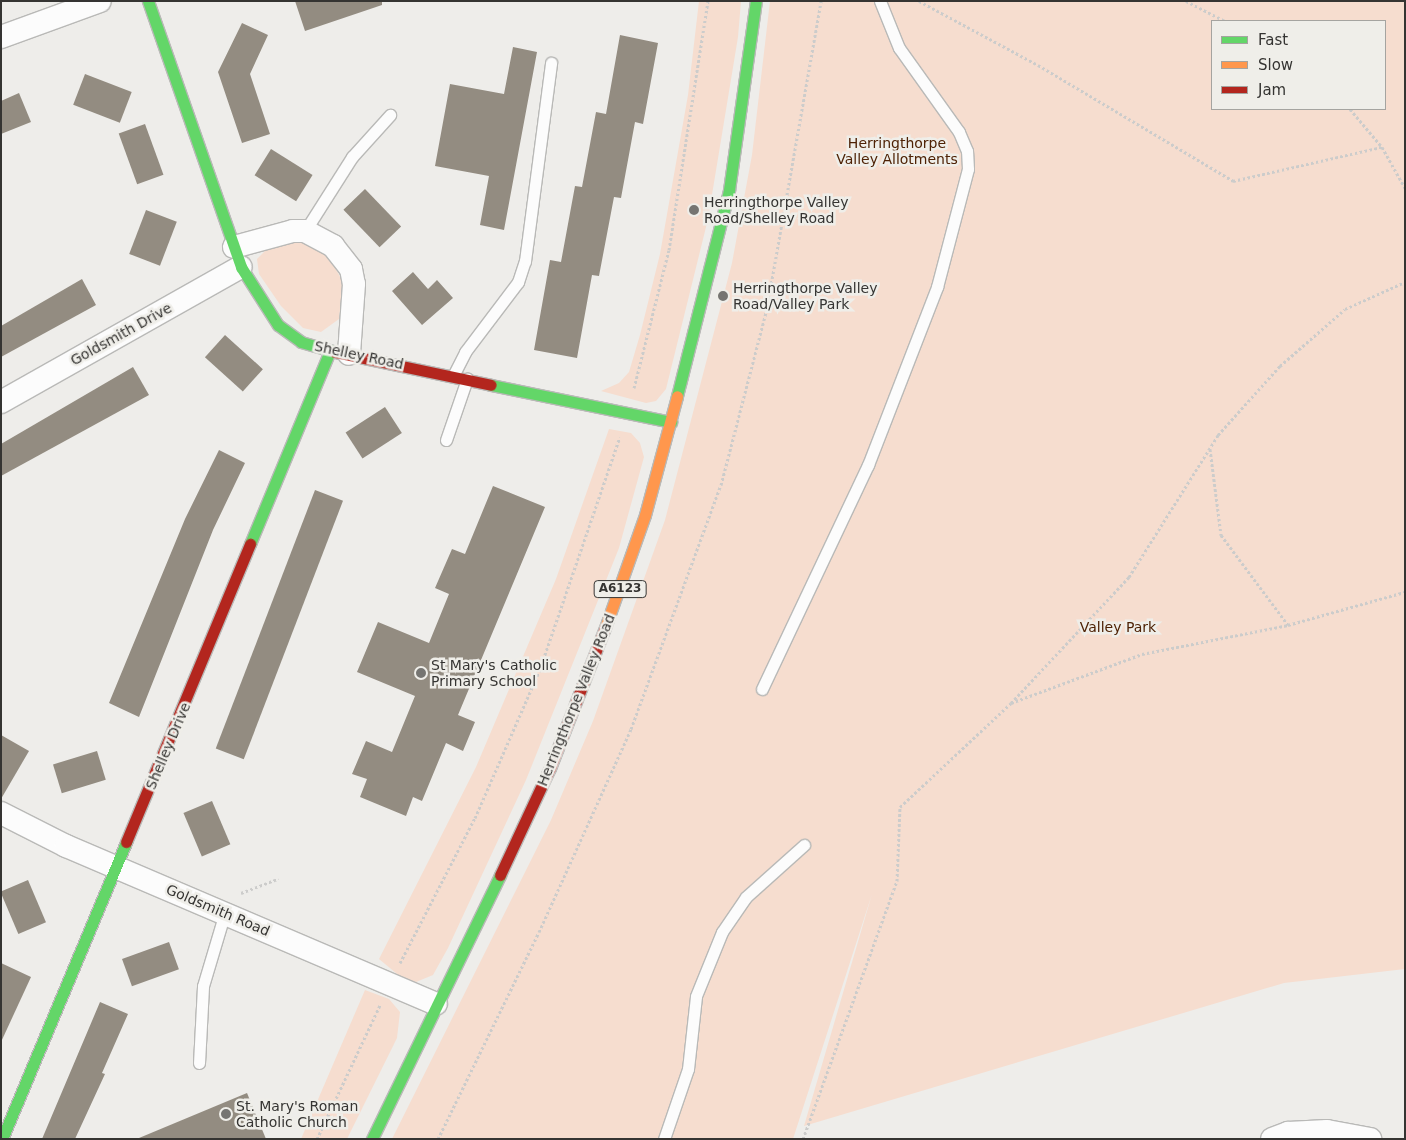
<!DOCTYPE html>
<style>
body{margin:0}
#map{position:relative;width:1406px;height:1140px;overflow:hidden;background:#eeedea;font-family:"DejaVu Sans",sans-serif}
div>[style]{position:absolute}
.green>*{inset:0;background:#f6ddcf}
.building>*{inset:0;background:#938c81;transform-origin:0 0}
.path>*{height:3px;margin-top:-1.5px;transform-origin:0;background:repeating-linear-gradient(90deg,#cccccb 0 2.5px,transparent 0 5px)}
.roads{filter:drop-shadow(1px 0 #b9b9b7) drop-shadow(-1px 0 #b9b9b7) drop-shadow(0 1px #b9b9b7) drop-shadow(0 -1px #b9b9b7)}
.lane>*{height:11px;margin:-5.5px;padding:0 5.5px;transform-origin:5.5px;border-radius:5.5px;background:#fcfcfc}
.street>*{height:22px;margin:-11px;padding:0 11px;transform-origin:11px;border-radius:11px;background:#fcfcfc}
.fast>*{height:11px;margin:-5.5px;padding:0 5.5px;transform-origin:5.5px;border-radius:5.5px;background:#63d668}
.slow>*{height:11px;margin:-5.5px;padding:0 5.5px;transform-origin:5.5px;border-radius:5.5px;background:#ff974d}
.jam>*{height:11px;margin:-5.5px;padding:0 5.5px;transform-origin:5.5px;border-radius:5.5px;background:#b3261e}
.dots>*{width:14px;height:14px;translate:-50% -50%;box-sizing:border-box;border:2px solid #efeee9;border-radius:50%}
span{translate:-50% -50%;white-space:nowrap;text-align:center;line-height:1.15;-webkit-text-stroke:5px #efeee9;paint-order:stroke}
.shield-label span{padding:1px 4px;background:#efeee9;border:1px solid;border-radius:4px;-webkit-text-stroke-width:0}
.shield-label{font-size:12px;color:#353432;font-weight:700}
.park-label{font-size:14px;color:#4e2205}
.poi-label{font-size:14px;color:#353432}
.left{translate:0 -50%;text-align:left}
.street-label{font-size:14px;color:#353432}
.frame{position:absolute;inset:0;border:2px solid #353432;pointer-events:none}
.legend{position:absolute;left:1211px;top:20px;width:175px;height:90px;box-sizing:border-box;background:#efeee9;border:1px solid #a5a4a0;margin:0;padding:6px 9px;list-style:none;font-size:15px;color:#353432}
.legend li{display:flex;align-items:center;gap:10px;height:25px}
.legend b{width:25px;border:1px solid #a5a4a0}
</style>
<div id="map">
<div class="green">
<i style="clip-path:polygon(699px 1px,741px 1px,738px 37px,708px 219px,666px 389px,656px 401px,646px 403px,601px 391px,619px 383px,629px 372px,640px 335px,660px 254px,688px 95px)"></i>
<i style="clip-path:polygon(evenodd,770px 1px,1405px 1px,1405px 969px,1284px 983px,804px 1126px,872px 894px,793px 1139px,392px 1139px,551px 820px,593px 721px,665px 520px,732px 263px,752px 155px,770px 1px,1212px 21px,1385px 21px,1385px 109px,1212px 109px,1212px 21px)"></i>
<i style="clip-path:polygon(295px 241px,312px 245px,329px 257px,343px 282px,339px 319px,321px 332px,303px 328px,281px 306px,259px 274px,257px 259px,267px 249px)"></i>
<i style="clip-path:polygon(609px 429px,631px 433px,640px 443px,644px 457px,619px 548px,526px 780px,448px 948px,433px 975px,416px 982px,402px 978px,379px 959px,476px 767px,556px 579px)"></i>
<i style="clip-path:polygon(365px 990px,389px 999px,400px 1012px,397px 1038px,347px 1139px,301px 1139px)"></i>
</div>
<div class="building">
<i style="clip-path:polygon(295px 1px,382px 1px,382px 5px,305px 31px)"></i>
<i style="clip-path:polygon(242px 23px,268px 35px,250px 74px,270px 134px,242px 143px,218px 72px)"></i>
<i style="clip-path:polygon(620px 35px,658px 43px,643px 124px,635px 122px,621px 198px,614px 197px,599px 276px,592px 275px,577px 358px,534px 350px,550px 260px,561px 262px,575px 186px,582px 187px,596px 112px,606px 114px)"></i>
<i style="clip-path:polygon(513px 47px,537px 52px,504px 230px,480px 225px,489px 176px,435px 166px,450px 84px,504px 94px)"></i>
<i style="left:85px;top:74px;width:50px;height:33px;rotate:21deg"></i>
<i style="clip-path:polygon(19px 93px,31px 122px,1px 134px,1px 101px)"></i>
<i style="left:145px;top:124px;width:54px;height:28px;rotate:70deg"></i>
<i style="left:271px;top:149px;width:49px;height:31px;rotate:32deg"></i>
<i style="left:365px;top:189px;width:52px;height:30px;rotate:46deg"></i>
<i style="left:146px;top:210px;width:33px;height:47px;rotate:21deg"></i>
<i style="clip-path:polygon(413px 272px,428px 289px,437px 280px,453px 298px,422px 325px,392px 291px)"></i>
<i style="clip-path:polygon(82px 279px,96px 305px,1px 357px,1px 326px)"></i>
<i style="left:225px;top:335px;width:51px;height:30px;rotate:42deg"></i>
<i style="clip-path:polygon(133px 367px,149px 395px,1px 476px,1px 444px)"></i>
<i style="left:385px;top:407px;width:31px;height:47px;rotate:57deg"></i>
<i style="clip-path:polygon(219px 450px,245px 463px,213px 530px,139px 717px,109px 703px,185px 519px)"></i>
<i style="clip-path:polygon(493px 486px,545px 507px,458px 715px,475px 722px,463px 751px,446px 743px,422px 801px,413px 797px,406px 816px,360px 797px,367px 779px,352px 774px,366px 741px,392px 752px,415px 696px,357px 672px,378px 622px,429px 643px,449px 594px,435px 588px,452px 549px,465px 554px)"></i>
<i style="left:315px;top:490px;width:30px;height:277px;rotate:21deg"></i>
<i style="clip-path:polygon(1px 735px,29px 751px,1px 799px)"></i>
<i style="left:97px;top:751px;width:30px;height:46px;rotate:73deg"></i>
<i style="left:212px;top:801px;width:47px;height:31px;rotate:67deg"></i>
<i style="left:28px;top:880px;width:46px;height:30px;rotate:67deg"></i>
<i style="left:169px;top:942px;width:29px;height:50px;rotate:70deg"></i>
<i style="clip-path:polygon(1px 963px,31px 977px,1px 1042px)"></i>
<i style="clip-path:polygon(100px 1002px,128px 1014px,102px 1073px,105px 1074px,75px 1139px,42px 1139px)"></i>
<i style="clip-path:polygon(247px 1093px,266px 1139px,139px 1139px,139px 1138px)"></i>
</div>
<div class="path">
<i style="left:919px;top:1px;width:135px;rotate:28.3deg"></i>
<i style="left:1038px;top:65px;width:227px;rotate:30.7deg"></i>
<i style="left:1233px;top:181px;width:153px;rotate:-12.9deg"></i>
<i style="left:1186px;top:1px;width:44px;rotate:27.1deg"></i>
<i style="left:1350px;top:109px;width:50px;rotate:49.9deg"></i>
<i style="left:1382px;top:147px;width:47px;rotate:60.7deg"></i>
<i style="left:634px;top:388px;width:142px;rotate:-75.8deg"></i>
<i style="left:669px;top:250px;width:252px;rotate:-81.1deg"></i>
<i style="left:1210px;top:449px;width:87px;rotate:82.7deg"></i>
<i style="left:1221px;top:535px;width:112px;rotate:53.3deg"></i>
<i style="left:1011px;top:703px;width:140px;rotate:-20.5deg"></i>
<i style="left:1142px;top:654px;width:149px;rotate:-11.2deg"></i>
<i style="left:1288px;top:625px;width:122px;rotate:-15.8deg"></i>
<i style="left:241px;top:893px;width:40px;rotate:-21deg"></i>
<i style="left:400px;top:963px;width:163px;rotate:-62.7deg"></i>
<i style="left:475px;top:818px;width:163px;rotate:-66.4deg"></i>
<i style="left:540px;top:669px;width:245px;rotate:-71deg"></i>
<i style="left:317px;top:1139px;width:148px;rotate:-64.8deg"></i>
<i style="left:438px;top:1139px;width:230px;rotate:-64deg"></i>
<i style="left:539px;top:932px;width:223px;rotate:-65.6deg"></i>
<i style="left:631px;top:729px;width:260px;rotate:-69.8deg"></i>
<i style="left:721px;top:485px;width:183px;rotate:-75.4deg"></i>
<i style="left:767px;top:308px;width:312px;rotate:-80deg"></i>
<i style="left:803px;top:1139px;width:275px;rotate:-70deg"></i>
<i style="left:897px;top:881px;width:74px;rotate:-87.7deg"></i>
<i style="left:900px;top:807px;width:152px;rotate:-43.1deg"></i>
<i style="left:1011px;top:703px;width:173px;rotate:-46.9deg"></i>
<i style="left:1129px;top:577px;width:168px;rotate:-57.9deg"></i>
<i style="left:1218px;top:435px;width:93px;rotate:-48.1deg"></i>
<i style="left:1280px;top:366px;width:86px;rotate:-41.2deg"></i>
<i style="left:1345px;top:309px;width:66px;rotate:-24.2deg"></i>
</div>
<div class="roads">
<div class="lane">
<i style="left:305px;top:231px;width:88px;rotate:-57.6deg"></i>
<i style="left:352px;top:157px;width:57px;rotate:-47.9deg"></i>
<i style="left:454px;top:374px;width:25px;rotate:-63deg"></i>
<i style="left:465px;top:352px;width:88px;rotate:-52.9deg"></i>
<i style="left:518px;top:282px;width:22px;rotate:-72deg"></i>
<i style="left:525px;top:261px;width:200px;rotate:-82.5deg"></i>
<i style="left:446px;top:440px;width:65px;rotate:-71deg"></i>
<i style="left:762px;top:689px;width:248px;rotate:-64.7deg"></i>
<i style="left:868px;top:465px;width:191px;rotate:-68.8deg"></i>
<i style="left:937px;top:287px;width:122px;rotate:-75.3deg"></i>
<i style="left:968px;top:169px;width:18px;rotate:-93deg"></i>
<i style="left:967px;top:151px;width:21px;rotate:-113deg"></i>
<i style="left:959px;top:132px;width:103px;rotate:-125.5deg"></i>
<i style="left:899px;top:48px;width:51px;rotate:-112deg"></i>
<i style="left:199px;top:1063px;width:77px;rotate:-87deg"></i>
<i style="left:203px;top:986px;width:77px;rotate:-73.4deg"></i>
<i style="left:664px;top:1139px;width:74px;rotate:-71.1deg"></i>
<i style="left:688px;top:1069px;width:73px;rotate:-83.7deg"></i>
<i style="left:696px;top:996px;width:69px;rotate:-67.9deg"></i>
<i style="left:722px;top:932px;width:42px;rotate:-55.6deg"></i>
<i style="left:746px;top:897px;width:78px;rotate:-41.9deg"></i>
</div>
<div class="street">
<i style="left:1px;top:37px;width:105px;rotate:-20deg"></i>
<i style="left:234px;top:247px;width:61px;rotate:-15.2deg"></i>
<i style="left:293px;top:231px;width:12px"></i>
<i style="left:305px;top:231px;width:32px;rotate:28deg"></i>
<i style="left:333px;top:246px;width:29px;rotate:52deg"></i>
<i style="left:351px;top:269px;width:15px;rotate:79deg"></i>
<i style="left:354px;top:284px;width:70px;rotate:94.1deg"></i>
<i style="left:1px;top:402px;width:275px;rotate:-29.4deg"></i>
<i style="left:1px;top:813px;width:73px;rotate:26.9deg"></i>
<i style="left:66px;top:846px;width:402px;rotate:23.1deg"></i>
<i style="left:1272px;top:1139px;width:17px;rotate:-21deg"></i>
<i style="left:1288px;top:1133px;width:39px;rotate:-3deg"></i>
<i style="left:1327px;top:1131px;width:44px;rotate:10.5deg"></i>
</div>
<div class="fast">
<i style="left:148px;top:1px;width:282px;rotate:70.7deg"></i>
<i style="left:241px;top:267px;width:69px;rotate:57.5deg"></i>
<i style="left:278px;top:325px;width:29px;rotate:36deg"></i>
<i style="left:301px;top:342px;width:35px;rotate:16deg"></i>
<i style="left:491px;top:385px;width:184px;rotate:11.6deg"></i>
<i style="left:677px;top:396px;width:212px;rotate:-75.8deg"></i>
<i style="left:729px;top:190px;width:191px;rotate:-81.9deg"></i>
<i style="left:250px;top:544px;width:209px;rotate:-67.5deg"></i>
<i style="left:2px;top:1139px;width:322px;rotate:-67.3deg"></i>
<i style="left:372px;top:1139px;width:293px;rotate:-64.1deg"></i>
</div>
<div class="slow">
<i style="left:605px;top:628px;width:120px;rotate:-70.5deg"></i>
<i style="left:645px;top:515px;width:123px;rotate:-74.9deg"></i>
</div>
<div class="jam">
<i style="left:335px;top:352px;width:159px;rotate:11.9deg"></i>
<i style="left:126px;top:842px;width:323px;rotate:-67.4deg"></i>
<i style="left:500px;top:875px;width:118px;rotate:-65deg"></i>
<i style="left:550px;top:768px;width:150px;rotate:-68.6deg"></i>
</div>
</div>
<div class="dots">
<i style="left:694px;top:210px;background:#767572"></i>
<i style="left:723px;top:296px;background:#767572"></i>
<i style="left:421px;top:673px;background:#767572"></i>
<i style="left:226px;top:1114px;background:#767572"></i>
</div>
<div class="shield-label">
<span style="left:620px;top:589px">A6123</span>
</div>
<div class="park-label">
<span style="left:897px;top:151px">Herringthorpe<br>Valley Allotments</span>
<span style="left:1118px;top:627px">Valley Park</span>
</div>
<div class="poi-label">
<span class="left" style="left:704px;top:210px">Herringthorpe Valley<br>Road/Shelley Road</span>
<span class="left" style="left:733px;top:296px">Herringthorpe Valley<br>Road/Valley Park</span>
<span class="left" style="left:431px;top:673px">St Mary's Catholic<br>Primary School</span>
<span class="left" style="left:236px;top:1114px">St. Mary's Roman<br>Catholic Church</span>
</div>
<div class="street-label">
<span style="left:121px;top:334px;rotate:-29deg">Goldsmith Drive</span>
<span style="left:359px;top:355px;rotate:12deg">Shelley Road</span>
<span style="left:576px;top:700px;rotate:-68deg">Herringthorpe Valley Road</span>
<span style="left:168px;top:746px;rotate:-67deg">Shelley Drive</span>
<span style="left:218px;top:910px;rotate:23deg">Goldsmith Road</span>
</div>
<div class="frame"></div>
<ul class="legend">
<li><b style="height:6px;background:#63d668"></b>Fast</li>
<li><b style="height:6px;background:#ff974d"></b>Slow</li>
<li><b style="height:6px;background:#b3261e"></b>Jam</li>
</ul>
</div>
